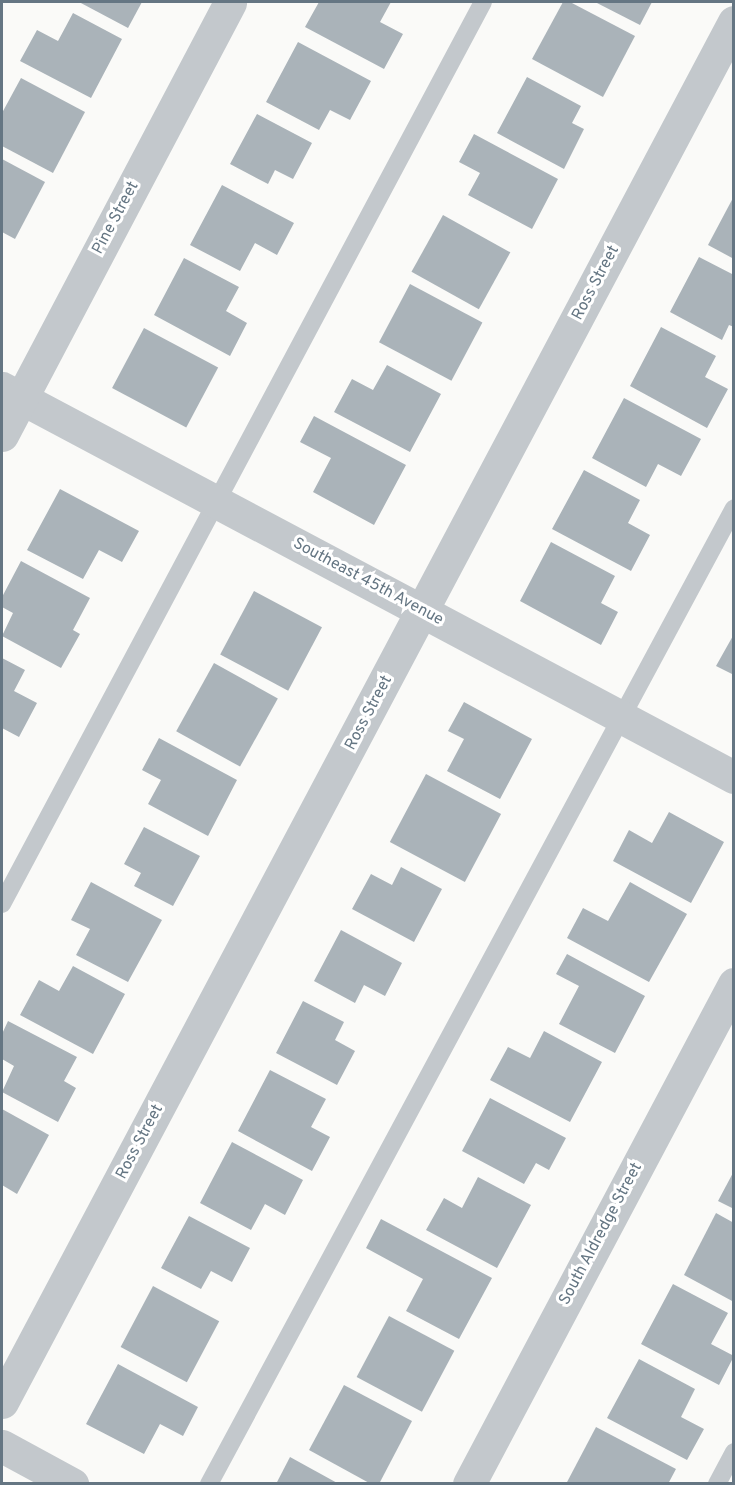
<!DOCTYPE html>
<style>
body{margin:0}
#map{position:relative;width:735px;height:1485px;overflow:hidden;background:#fafaf8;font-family:Overpass,sans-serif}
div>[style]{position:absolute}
.building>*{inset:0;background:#aab3b9;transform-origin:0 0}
.service>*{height:18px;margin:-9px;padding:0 9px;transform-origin:9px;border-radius:9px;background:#c3c8cc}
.minor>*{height:33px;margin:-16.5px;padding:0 16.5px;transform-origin:16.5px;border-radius:16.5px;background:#c3c8cc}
.tertiary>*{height:33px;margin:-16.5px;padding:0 16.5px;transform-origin:16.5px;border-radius:16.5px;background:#c3c8cc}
span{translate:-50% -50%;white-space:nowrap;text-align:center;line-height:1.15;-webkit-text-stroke:6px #fff;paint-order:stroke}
.street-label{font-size:16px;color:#657683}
.frame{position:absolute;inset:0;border:3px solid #657683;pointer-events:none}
</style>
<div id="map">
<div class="building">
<i style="clip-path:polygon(79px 2px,142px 2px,128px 28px)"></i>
<i style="clip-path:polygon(319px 2px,391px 2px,380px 22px,403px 34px,384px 69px,305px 27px)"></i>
<i style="clip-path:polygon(563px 2px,570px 2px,635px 36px,603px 97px,532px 59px)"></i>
<i style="clip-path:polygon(595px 2px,652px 2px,640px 25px)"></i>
<i style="clip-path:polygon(73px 13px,122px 39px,91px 98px,20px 61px,37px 30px,58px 41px)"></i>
<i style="clip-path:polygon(298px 42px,371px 81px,350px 120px,330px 110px,319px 130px,266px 102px)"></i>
<i style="clip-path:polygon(527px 77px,581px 106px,572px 123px,584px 129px,564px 169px,497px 133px)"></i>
<i style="clip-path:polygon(21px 78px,85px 112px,53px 173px,2px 146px,2px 113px)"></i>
<i style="clip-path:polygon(257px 114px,312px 143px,293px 179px,275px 170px,268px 184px,230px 164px)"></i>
<i style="clip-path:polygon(474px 134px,558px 179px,532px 229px,468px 195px,480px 173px,459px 162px)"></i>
<i style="clip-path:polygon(2px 159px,45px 182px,15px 239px,2px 232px)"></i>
<i style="clip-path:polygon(222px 185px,294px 223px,277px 255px,255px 243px,240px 271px,190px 245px)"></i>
<i style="clip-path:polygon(734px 196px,734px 259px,708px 245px)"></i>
<i style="left:443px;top:215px;width:77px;height:65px;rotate:29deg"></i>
<i style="clip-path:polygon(699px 257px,734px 275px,734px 327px,729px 325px,722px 340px,670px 312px)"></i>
<i style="clip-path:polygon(184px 258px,239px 287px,226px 311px,247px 323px,230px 356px,154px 315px)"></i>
<i style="left:410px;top:284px;width:82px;height:66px;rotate:28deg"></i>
<i style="clip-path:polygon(661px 327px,716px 356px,705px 377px,728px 389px,707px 428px,630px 386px)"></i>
<i style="left:144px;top:328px;width:84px;height:68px;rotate:28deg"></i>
<i style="clip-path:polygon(387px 365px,441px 394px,410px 452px,334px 412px,352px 379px,373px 390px)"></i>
<i style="clip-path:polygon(624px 398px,701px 439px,681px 476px,658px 464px,646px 487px,592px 458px)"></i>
<i style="clip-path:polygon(314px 416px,406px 465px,374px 525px,313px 492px,331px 458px,300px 442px)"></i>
<i style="clip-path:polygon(584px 470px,640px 500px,628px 523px,650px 535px,631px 571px,552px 529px)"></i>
<i style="clip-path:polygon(60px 489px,139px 531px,122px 562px,99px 550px,83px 579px,27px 550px)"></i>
<i style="clip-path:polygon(551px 542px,615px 576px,601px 603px,618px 612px,601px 645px,520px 601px)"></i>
<i style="clip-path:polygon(21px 561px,90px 598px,73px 630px,80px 634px,61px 668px,2px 636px,13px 613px,2px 607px,2px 597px)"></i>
<i style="left:254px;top:591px;width:77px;height:72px;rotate:28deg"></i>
<i style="clip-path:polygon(734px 634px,734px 675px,716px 666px)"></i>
<i style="clip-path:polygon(2px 658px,25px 670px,14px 691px,37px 703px,19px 737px,2px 728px)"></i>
<i style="left:214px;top:663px;width:73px;height:78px;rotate:29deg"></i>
<i style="clip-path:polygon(464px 702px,532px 739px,500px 799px,447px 771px,464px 739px,448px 731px)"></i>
<i style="clip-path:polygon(159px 738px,237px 780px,208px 836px,148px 804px,161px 780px,142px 770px)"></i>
<i style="left:426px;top:774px;width:85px;height:77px;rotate:28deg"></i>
<i style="clip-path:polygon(669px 812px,724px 842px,691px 903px,613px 861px,629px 830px,652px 843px)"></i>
<i style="clip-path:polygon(144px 827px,200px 856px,173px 906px,134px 886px,141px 873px,124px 864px)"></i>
<i style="clip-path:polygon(401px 867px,442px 889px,414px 942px,352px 909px,371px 874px,392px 885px)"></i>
<i style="clip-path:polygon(91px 882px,162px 920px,128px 982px,76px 955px,90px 929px,71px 920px)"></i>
<i style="clip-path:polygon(630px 882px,687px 914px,649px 982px,567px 938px,583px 908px,608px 921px)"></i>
<i style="clip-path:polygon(341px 930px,402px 963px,385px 996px,364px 985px,355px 1003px,314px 981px)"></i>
<i style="clip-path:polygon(567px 954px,645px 996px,615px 1053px,559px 1024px,579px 986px,556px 974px)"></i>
<i style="clip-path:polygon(73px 966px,125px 994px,93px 1054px,20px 1015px,39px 980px,59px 991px)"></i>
<i style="clip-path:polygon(303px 1001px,344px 1022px,335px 1040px,355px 1051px,337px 1085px,276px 1053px)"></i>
<i style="clip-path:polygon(8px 1021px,77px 1057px,64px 1081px,76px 1088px,58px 1122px,2px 1092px,14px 1066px,2px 1059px,2px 1034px)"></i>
<i style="clip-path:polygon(544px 1031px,602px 1062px,570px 1122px,490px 1080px,508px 1047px,530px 1058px)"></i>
<i style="clip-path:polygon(270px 1070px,326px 1099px,311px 1127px,330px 1137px,312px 1171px,238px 1131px)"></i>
<i style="clip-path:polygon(490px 1098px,566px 1138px,549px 1170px,536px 1163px,524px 1184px,462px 1151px)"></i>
<i style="clip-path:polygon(2px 1109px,49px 1135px,17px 1194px,2px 1185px)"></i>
<i style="clip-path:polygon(232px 1142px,303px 1180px,285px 1215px,265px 1204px,251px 1230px,200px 1203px)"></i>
<i style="clip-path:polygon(734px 1171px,734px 1209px,718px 1201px)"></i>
<i style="clip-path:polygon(478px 1177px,531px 1205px,497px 1268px,426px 1230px,444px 1198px,462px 1208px)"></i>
<i style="clip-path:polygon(716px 1213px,734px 1223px,734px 1302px,684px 1275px)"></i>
<i style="clip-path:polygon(189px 1216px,250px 1248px,232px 1282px,211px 1271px,201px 1289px,161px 1268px)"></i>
<i style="clip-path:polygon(381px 1219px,492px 1278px,459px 1339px,406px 1311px,423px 1279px,366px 1248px)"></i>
<i style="clip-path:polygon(673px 1284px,728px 1313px,711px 1344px,734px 1356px,719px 1385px,641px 1344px)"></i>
<i style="left:153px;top:1286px;width:75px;height:69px;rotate:28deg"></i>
<i style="left:389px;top:1316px;width:74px;height:69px;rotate:28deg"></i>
<i style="clip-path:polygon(639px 1359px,695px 1389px,681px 1417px,704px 1429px,687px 1460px,607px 1418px)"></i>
<i style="clip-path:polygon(118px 1364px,198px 1407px,183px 1436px,160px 1424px,144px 1454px,86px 1424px)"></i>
<i style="clip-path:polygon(344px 1385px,412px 1421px,379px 1484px,371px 1484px,309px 1450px)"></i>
<i style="clip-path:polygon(596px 1427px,676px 1469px,668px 1484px,566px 1484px)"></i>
<i style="clip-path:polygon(290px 1457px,339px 1484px,276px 1484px)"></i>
</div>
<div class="service">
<i style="left:2px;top:904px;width:1022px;rotate:-61.93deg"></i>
<i style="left:209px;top:1484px;width:1108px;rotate:-61.72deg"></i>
<i style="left:717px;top:1484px;width:36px;rotate:-62deg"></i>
</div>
<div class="minor">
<i style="left:2px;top:388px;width:829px;rotate:27.99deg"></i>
<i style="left:2px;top:435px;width:489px;rotate:-62.2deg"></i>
<i style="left:469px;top:1484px;width:566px;rotate:-62.08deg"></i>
</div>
<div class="tertiary">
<i style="left:2px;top:1402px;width:1562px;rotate:-62.06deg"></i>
<i style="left:2px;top:1446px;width:80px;rotate:28.5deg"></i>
</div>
<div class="street-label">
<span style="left:116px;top:218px;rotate:-62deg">Pine Street</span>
<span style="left:596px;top:283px;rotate:-62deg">Ross Street</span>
<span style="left:368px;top:582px;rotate:28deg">Southeast 45th Avenue</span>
<span style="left:369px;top:713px;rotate:-62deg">Ross Street</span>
<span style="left:140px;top:1142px;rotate:-62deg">Ross Street</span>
<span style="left:601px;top:1234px;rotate:-62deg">South Aldredge Street</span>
</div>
<div class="frame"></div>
</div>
